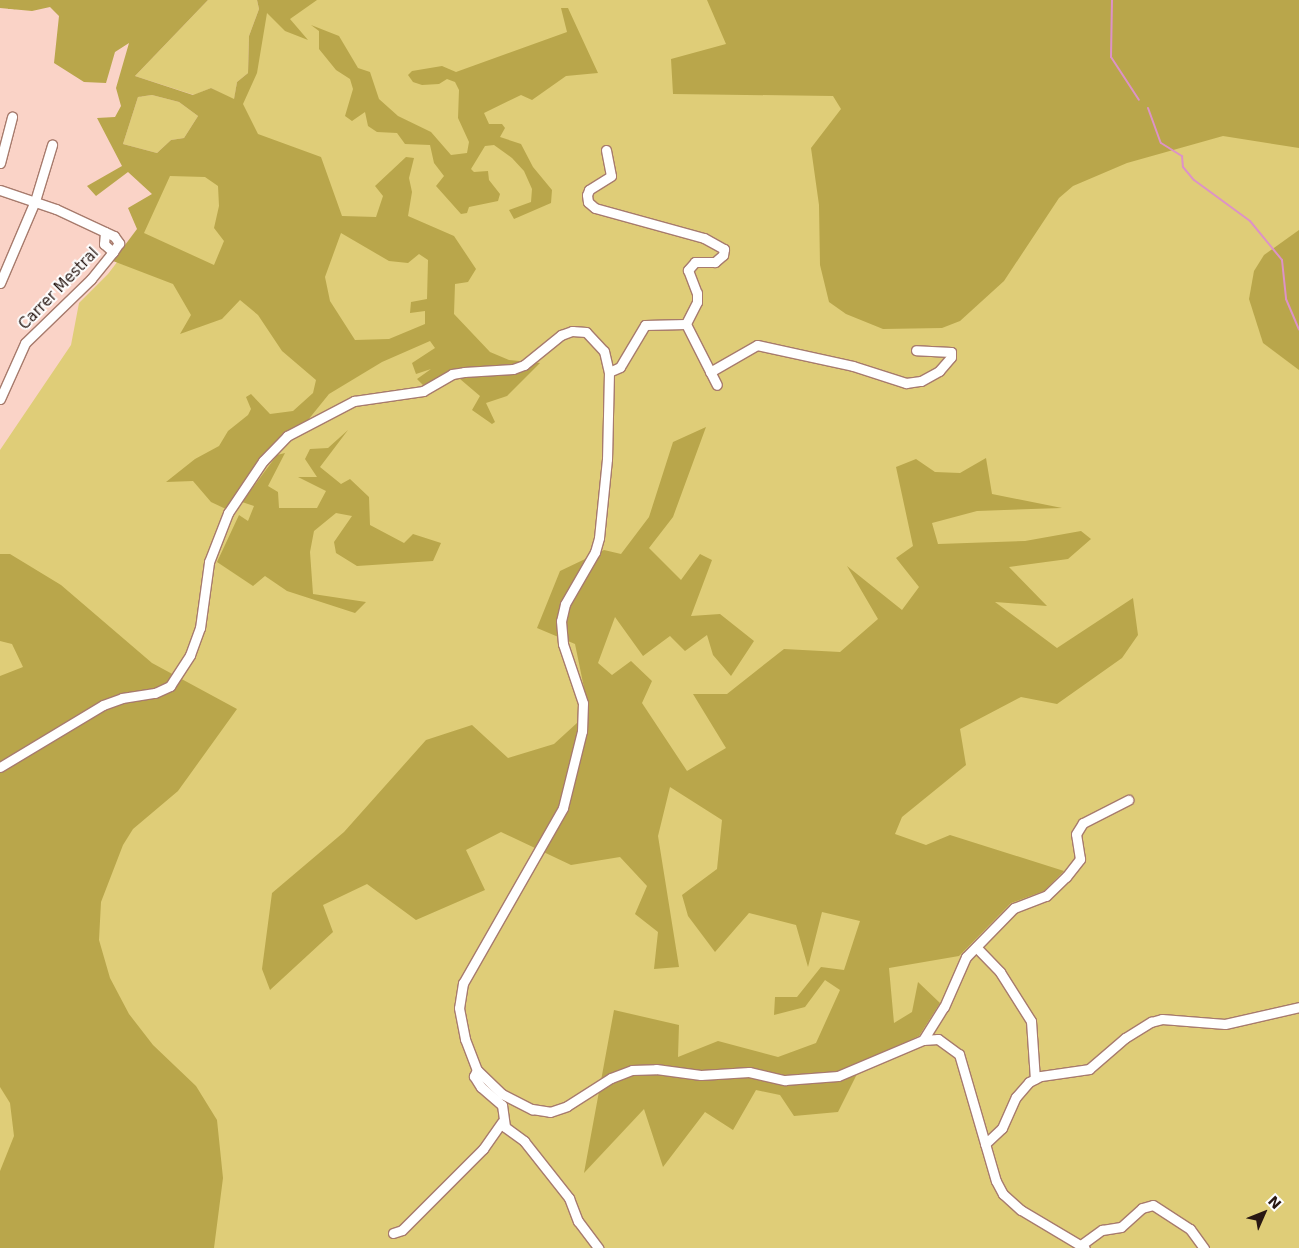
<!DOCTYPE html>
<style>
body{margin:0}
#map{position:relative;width:1299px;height:1248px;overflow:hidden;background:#fad3c7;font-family:"DejaVu Sans",sans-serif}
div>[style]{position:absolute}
.green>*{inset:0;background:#dfcd78}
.forest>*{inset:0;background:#b9a64b}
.stream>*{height:2px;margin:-1px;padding:0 1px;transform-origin:1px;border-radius:1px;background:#dd92c7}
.roads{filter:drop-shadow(1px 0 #a77b6d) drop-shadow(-1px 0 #a77b6d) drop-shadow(0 1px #a77b6d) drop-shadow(0 -1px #a77b6d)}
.minor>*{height:9px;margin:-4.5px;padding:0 4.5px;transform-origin:4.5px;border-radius:4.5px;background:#fff}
span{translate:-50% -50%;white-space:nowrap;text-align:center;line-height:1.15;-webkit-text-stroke:4px #fefefe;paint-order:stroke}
.street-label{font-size:15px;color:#291813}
.north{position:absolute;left:1239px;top:1188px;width:50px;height:50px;-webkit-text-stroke:4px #fefefe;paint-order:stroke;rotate:46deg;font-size:14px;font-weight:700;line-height:20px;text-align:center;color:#291813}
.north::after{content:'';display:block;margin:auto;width:18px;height:22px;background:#291813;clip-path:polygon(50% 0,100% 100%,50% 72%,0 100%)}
</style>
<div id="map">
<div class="green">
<i style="clip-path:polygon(208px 0,257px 0,259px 9px,249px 36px,248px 73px,237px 82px,234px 100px,211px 88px,194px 95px,135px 76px)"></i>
<i style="clip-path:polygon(263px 0,1299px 0,1299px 1248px,0 1248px,0 450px,71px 345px,79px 303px,108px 274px,143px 228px,168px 163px,205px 158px,250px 79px)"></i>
<i style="clip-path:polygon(152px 95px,179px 102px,198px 116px,184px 138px,171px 140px,157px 153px,123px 144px,138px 97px)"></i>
</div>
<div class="forest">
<i style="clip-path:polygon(evenodd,0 0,208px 0,135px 76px,193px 95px,211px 88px,234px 99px,237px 82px,248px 73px,249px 36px,259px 9px,257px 0,317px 0,290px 19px,308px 40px,285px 31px,267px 13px,257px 73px,243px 104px,258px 134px,321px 157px,342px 216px,376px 217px,383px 196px,375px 186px,406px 157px,414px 158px,409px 178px,412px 192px,408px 216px,454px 236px,476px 269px,468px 282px,455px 284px,454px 314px,490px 352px,509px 360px,540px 363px,507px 396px,486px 403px,495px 422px,492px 424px,472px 410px,480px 396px,460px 379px,423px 385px,417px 379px,431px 369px,416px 374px,412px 363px,435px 348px,430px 341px,382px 362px,329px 394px,308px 420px,278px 441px,228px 510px,211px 502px,193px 481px,166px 482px,195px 459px,219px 446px,228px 431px,248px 415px,251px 409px,246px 397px,251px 394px,270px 414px,293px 411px,313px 393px,316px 380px,282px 351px,258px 315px,240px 300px,222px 319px,180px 334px,191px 315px,173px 284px,113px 261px,137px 229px,128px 208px,152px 194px,128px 172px,96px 196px,87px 186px,122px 166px,97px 118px,115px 117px,121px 106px,116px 88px,129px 43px,115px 52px,106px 83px,84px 82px,54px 63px,59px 16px,50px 7px,32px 11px,0 8px,0 0,152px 95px,179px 102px,198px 116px,184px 138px,171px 140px,157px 153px,123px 144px,138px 97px,152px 95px,0 0,170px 176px,205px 177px,218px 186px,219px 206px,214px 228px,224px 241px,214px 265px,144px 233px,170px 176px,0 0,341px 233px,389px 261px,408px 263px,419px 254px,428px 260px,427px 299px,411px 302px,410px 313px,425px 311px,425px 324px,389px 339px,355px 340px,330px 301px,325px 277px,341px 233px)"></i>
<i style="clip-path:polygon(707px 0,1299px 0,1299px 148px,1223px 136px,1127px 163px,1073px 186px,1059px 198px,1004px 281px,960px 321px,942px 328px,883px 329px,846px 314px,829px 302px,820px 265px,819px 205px,811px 148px,841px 109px,833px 96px,673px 94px,671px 59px,726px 44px)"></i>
<i style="clip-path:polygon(561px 8px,568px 8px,598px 73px,566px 76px,532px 100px,521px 95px,484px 113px,489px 124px,502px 124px,505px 128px,500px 137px,521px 144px,533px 167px,552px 190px,551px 203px,514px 219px,509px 210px,531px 202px,532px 189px,524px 171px,512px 158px,494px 145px,485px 146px,471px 169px,474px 172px,488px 171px,489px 180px,500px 194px,498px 201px,469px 207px,467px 213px,461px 214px,436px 186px,444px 176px,434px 163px,430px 145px,405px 144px,397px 133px,377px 132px,368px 126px,365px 112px,352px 121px,345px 116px,353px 89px,350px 79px,336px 70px,319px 49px,319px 31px,311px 25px,339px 36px,358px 68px,370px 72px,379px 99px,398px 116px,431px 132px,451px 155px,467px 153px,469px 142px,458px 118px,459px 90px,455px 82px,447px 79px,439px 84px,422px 85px,413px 82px,408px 75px,412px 71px,442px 66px,456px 72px,567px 32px)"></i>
<i style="clip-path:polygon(1299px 230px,1299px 370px,1263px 343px,1249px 299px,1254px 271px,1264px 255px)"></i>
<i style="clip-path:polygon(706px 427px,673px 517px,649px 548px,681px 580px,700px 554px,712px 560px,691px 616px,720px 614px,754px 641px,731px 676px,713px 655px,707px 635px,685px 651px,670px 636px,643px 656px,615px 617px,598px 663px,612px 675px,631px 661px,652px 681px,642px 703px,687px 771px,726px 748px,693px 694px,727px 694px,784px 649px,840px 652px,878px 619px,847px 566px,902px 610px,919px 587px,896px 558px,913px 546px,896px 467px,916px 459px,935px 472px,960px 473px,986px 458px,992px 494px,1062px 508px,977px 511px,932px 523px,938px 544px,1025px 541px,1081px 531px,1091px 539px,1068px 559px,1009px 567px,1047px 606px,995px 602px,1057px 648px,1133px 598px,1138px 635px,1122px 658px,1057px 704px,1021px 697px,960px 729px,966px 765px,902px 817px,895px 834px,926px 845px,950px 835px,1064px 871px,1044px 891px,1011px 903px,959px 956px,889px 968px,894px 1023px,912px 1012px,918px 982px,940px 1003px,919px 1036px,863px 1062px,838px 1112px,794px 1116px,780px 1095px,756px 1090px,733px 1130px,705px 1112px,663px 1167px,644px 1109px,584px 1173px,614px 1010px,679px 1025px,678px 1057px,718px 1041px,778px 1057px,816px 1043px,840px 990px,825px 980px,805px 1007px,774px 1015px,775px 997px,797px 997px,821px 967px,844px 970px,860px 921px,822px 912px,808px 967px,796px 925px,749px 913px,715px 952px,688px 916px,682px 895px,717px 869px,722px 820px,670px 787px,658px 836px,679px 967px,654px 969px,658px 932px,635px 914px,647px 886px,620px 857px,571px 865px,501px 832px,466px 850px,485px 890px,416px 920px,367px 884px,323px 905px,333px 932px,270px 990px,262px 969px,272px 893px,344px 832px,426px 740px,472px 725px,508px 758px,554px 744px,589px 712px,575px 644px,537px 628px,560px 571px,604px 550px,621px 554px,649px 517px,673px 442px)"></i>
<i style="clip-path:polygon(348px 430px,320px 467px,341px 484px,350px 479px,369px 497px,370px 525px,404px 543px,413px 534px,441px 543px,433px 561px,357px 566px,336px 553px,334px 542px,352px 516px,336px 513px,314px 531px,310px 552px,313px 594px,366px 602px,355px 613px,287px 591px,265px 576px,253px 586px,217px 562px,239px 515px,248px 521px,254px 506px,242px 502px,277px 455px,285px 453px,268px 486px,278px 492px,279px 508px,317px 508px,326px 491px,298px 477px,317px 477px,305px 459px,310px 449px,328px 448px)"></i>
<i style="clip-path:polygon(0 554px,10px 554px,61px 585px,152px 663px,237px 709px,178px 791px,133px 829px,123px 845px,101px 902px,99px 940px,110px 978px,129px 1014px,153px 1045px,196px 1086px,217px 1120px,223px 1178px,214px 1248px,0 1248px,0 1171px,14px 1136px,10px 1103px,0 1087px,0 676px,23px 667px,12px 644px,0 641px)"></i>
</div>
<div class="stream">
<i style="left:1112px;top:0;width:57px;rotate:91deg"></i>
<i style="left:1111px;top:57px;width:51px;rotate:56.9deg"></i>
<i style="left:1148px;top:108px;width:37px;rotate:70deg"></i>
<i style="left:1161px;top:143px;width:25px;rotate:32deg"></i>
<i style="left:1182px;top:156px;width:11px;rotate:85deg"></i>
<i style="left:1183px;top:167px;width:17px;rotate:50deg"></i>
<i style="left:1194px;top:180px;width:69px;rotate:36.2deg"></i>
<i style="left:1250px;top:221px;width:50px;rotate:50.6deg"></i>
<i style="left:1282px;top:260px;width:39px;rotate:84deg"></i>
<i style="left:1286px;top:299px;width:33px;rotate:67deg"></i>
</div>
<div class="roads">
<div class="minor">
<i style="left:606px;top:150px;width:26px;rotate:79deg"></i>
<i style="left:611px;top:176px;width:26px;rotate:148deg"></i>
<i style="left:589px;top:190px;width:5px;rotate:112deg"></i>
<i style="left:587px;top:195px;width:7px;rotate:82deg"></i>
<i style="left:588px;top:202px;width:9px;rotate:41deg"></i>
<i style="left:595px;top:208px;width:113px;rotate:15.4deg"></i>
<i style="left:704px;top:238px;width:23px;rotate:29deg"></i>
<i style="left:724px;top:249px;width:6px;rotate:99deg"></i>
<i style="left:723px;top:255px;width:11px;rotate:139deg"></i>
<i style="left:715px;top:262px;width:20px;rotate:180deg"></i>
<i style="left:695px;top:262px;width:11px;rotate:131deg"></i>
<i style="left:688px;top:270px;width:25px;rotate:69deg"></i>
<i style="left:697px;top:293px;width:9px;rotate:90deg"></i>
<i style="left:697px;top:302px;width:25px;rotate:117deg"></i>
<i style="left:686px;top:324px;width:68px;rotate:63.1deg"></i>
<i style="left:0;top:163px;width:48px;rotate:-75.4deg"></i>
<i style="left:0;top:190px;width:59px;rotate:18.7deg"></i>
<i style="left:56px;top:209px;width:64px;rotate:25deg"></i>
<i style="left:114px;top:236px;width:9px;rotate:54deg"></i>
<i style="left:119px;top:243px;width:11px;rotate:124deg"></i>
<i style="left:113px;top:252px;width:12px;rotate:-138deg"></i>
<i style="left:104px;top:244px;width:12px;rotate:-85deg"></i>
<i style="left:0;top:283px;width:89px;rotate:-66.9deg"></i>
<i style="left:35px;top:201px;width:59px;rotate:-73.1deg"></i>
<i style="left:609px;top:372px;width:12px;rotate:-24deg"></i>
<i style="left:620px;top:367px;width:49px;rotate:-59.2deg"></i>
<i style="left:645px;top:325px;width:41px;rotate:-1.4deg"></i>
<i style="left:710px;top:372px;width:54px;rotate:-29.9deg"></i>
<i style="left:757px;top:345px;width:98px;rotate:12.3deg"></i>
<i style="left:853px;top:366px;width:56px;rotate:17.8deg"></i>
<i style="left:906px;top:383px;width:15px;rotate:-8deg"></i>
<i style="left:921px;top:381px;width:21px;rotate:-29deg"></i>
<i style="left:939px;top:371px;width:18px;rotate:-49deg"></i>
<i style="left:951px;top:357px;width:5px;rotate:-90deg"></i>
<i style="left:951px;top:352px;width:35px;rotate:-177deg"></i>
<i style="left:0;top:399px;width:61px;rotate:-65.9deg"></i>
<i style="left:25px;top:343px;width:92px;rotate:-44.1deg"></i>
<i style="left:91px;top:279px;width:35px;rotate:-51deg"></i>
<i style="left:0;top:767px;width:120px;rotate:-31deg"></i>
<i style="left:103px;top:705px;width:20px;rotate:-20deg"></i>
<i style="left:122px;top:698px;width:33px;rotate:-9deg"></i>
<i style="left:155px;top:693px;width:17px;rotate:-25deg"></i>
<i style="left:170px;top:686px;width:37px;rotate:-57deg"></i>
<i style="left:190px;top:655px;width:29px;rotate:-70deg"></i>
<i style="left:200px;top:628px;width:67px;rotate:-82.2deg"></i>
<i style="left:209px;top:562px;width:53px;rotate:-68.8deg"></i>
<i style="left:228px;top:513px;width:63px;rotate:-56.1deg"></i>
<i style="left:263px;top:461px;width:35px;rotate:-46deg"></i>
<i style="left:287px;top:436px;width:76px;rotate:-27.6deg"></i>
<i style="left:354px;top:401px;width:70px;rotate:-8.2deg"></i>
<i style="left:423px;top:391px;width:34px;rotate:-30deg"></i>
<i style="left:452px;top:374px;width:12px;rotate:-9deg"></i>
<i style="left:464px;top:372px;width:49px;rotate:-3.5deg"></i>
<i style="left:513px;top:369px;width:12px;rotate:-20deg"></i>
<i style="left:524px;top:365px;width:48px;rotate:-39deg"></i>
<i style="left:561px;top:335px;width:12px;rotate:-20deg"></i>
<i style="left:572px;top:331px;width:14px;rotate:4deg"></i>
<i style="left:586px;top:332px;width:26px;rotate:47deg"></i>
<i style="left:604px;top:351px;width:22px;rotate:77deg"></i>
<i style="left:609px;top:372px;width:87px;rotate:91.3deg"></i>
<i style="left:607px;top:459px;width:79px;rotate:95.8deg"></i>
<i style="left:599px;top:538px;width:15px;rotate:106deg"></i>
<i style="left:595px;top:552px;width:60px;rotate:120deg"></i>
<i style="left:565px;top:604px;width:17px;rotate:103deg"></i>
<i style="left:561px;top:621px;width:23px;rotate:85deg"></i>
<i style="left:563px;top:644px;width:62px;rotate:71.3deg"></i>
<i style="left:583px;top:703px;width:28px;rotate:92deg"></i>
<i style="left:582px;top:731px;width:79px;rotate:103.9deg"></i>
<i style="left:563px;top:808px;width:202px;rotate:119.7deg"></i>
<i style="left:463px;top:983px;width:25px;rotate:99deg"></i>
<i style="left:459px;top:1008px;width:32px;rotate:79deg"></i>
<i style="left:465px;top:1039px;width:33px;rotate:69deg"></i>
<i style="left:477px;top:1070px;width:35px;rotate:44deg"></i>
<i style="left:502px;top:1094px;width:34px;rotate:27deg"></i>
<i style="left:532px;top:1109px;width:18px;rotate:9deg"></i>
<i style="left:550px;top:1112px;width:18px;rotate:-19deg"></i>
<i style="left:567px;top:1106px;width:52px;rotate:-32.5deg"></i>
<i style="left:611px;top:1078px;width:22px;rotate:-21deg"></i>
<i style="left:632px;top:1070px;width:24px;rotate:-2deg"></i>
<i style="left:656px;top:1069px;width:45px;rotate:7.6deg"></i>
<i style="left:701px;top:1075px;width:48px;rotate:-3.6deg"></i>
<i style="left:749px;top:1072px;width:37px;rotate:13deg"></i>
<i style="left:785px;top:1080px;width:53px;rotate:-4.3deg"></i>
<i style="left:838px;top:1076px;width:92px;rotate:-23deg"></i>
<i style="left:923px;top:1040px;width:15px;rotate:-4deg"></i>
<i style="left:938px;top:1039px;width:26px;rotate:36deg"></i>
<i style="left:959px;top:1054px;width:132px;rotate:73.8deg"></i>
<i style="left:996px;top:1181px;width:15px;rotate:62deg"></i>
<i style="left:1003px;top:1194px;width:24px;rotate:42deg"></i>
<i style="left:1021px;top:1210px;width:74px;rotate:30.7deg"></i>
<i style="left:976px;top:947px;width:35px;rotate:46deg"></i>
<i style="left:1000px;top:972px;width:58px;rotate:57.7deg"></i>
<i style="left:1031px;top:1021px;width:58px;rotate:86.1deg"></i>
<i style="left:923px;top:1040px;width:39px;rotate:-58deg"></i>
<i style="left:944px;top:1007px;width:55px;rotate:-66.3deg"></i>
<i style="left:966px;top:957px;width:69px;rotate:-45.6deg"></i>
<i style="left:1014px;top:908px;width:34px;rotate:-21deg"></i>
<i style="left:1046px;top:896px;width:28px;rotate:-44deg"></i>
<i style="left:1066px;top:877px;width:23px;rotate:-52deg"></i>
<i style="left:1080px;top:859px;width:25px;rotate:-99deg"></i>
<i style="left:1076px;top:834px;width:13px;rotate:-58deg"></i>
<i style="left:1083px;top:823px;width:51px;rotate:-27.1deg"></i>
<i style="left:477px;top:1070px;width:7px;rotate:117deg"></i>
<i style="left:474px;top:1076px;width:13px;rotate:58deg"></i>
<i style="left:481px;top:1087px;width:28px;rotate:41deg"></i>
<i style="left:502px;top:1105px;width:22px;rotate:82deg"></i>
<i style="left:505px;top:1127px;width:24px;rotate:36deg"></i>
<i style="left:524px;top:1141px;width:73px;rotate:51.7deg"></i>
<i style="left:569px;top:1198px;width:25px;rotate:69deg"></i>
<i style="left:578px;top:1221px;width:34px;rotate:53deg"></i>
<i style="left:985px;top:1144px;width:23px;rotate:-43deg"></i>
<i style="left:1002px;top:1128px;width:34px;rotate:-66deg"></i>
<i style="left:1016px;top:1097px;width:20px;rotate:-49deg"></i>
<i style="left:1029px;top:1082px;width:13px;rotate:-27deg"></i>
<i style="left:1041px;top:1076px;width:49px;rotate:-8.3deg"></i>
<i style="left:1089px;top:1069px;width:48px;rotate:-40.7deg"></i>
<i style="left:1125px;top:1038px;width:31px;rotate:-32deg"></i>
<i style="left:1151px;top:1022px;width:11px;rotate:-15deg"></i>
<i style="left:1162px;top:1019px;width:63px;rotate:4.5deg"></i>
<i style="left:1225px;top:1024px;width:76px;rotate:-12.9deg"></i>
<i style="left:393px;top:1233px;width:9px;rotate:-18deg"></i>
<i style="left:402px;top:1230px;width:115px;rotate:-45deg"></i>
<i style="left:483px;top:1149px;width:33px;rotate:-55deg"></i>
<i style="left:1081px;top:1245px;width:26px;rotate:-36deg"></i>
<i style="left:1102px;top:1230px;width:19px;rotate:-9deg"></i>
<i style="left:1121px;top:1227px;width:28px;rotate:-42deg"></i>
<i style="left:1142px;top:1208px;width:11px;rotate:-15deg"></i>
<i style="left:1153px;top:1205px;width:44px;rotate:33deg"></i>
<i style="left:1190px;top:1229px;width:24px;rotate:54deg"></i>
</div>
</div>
<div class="street-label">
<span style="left:59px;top:289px;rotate:-46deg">Carrer Mestral</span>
</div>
<div class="north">N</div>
</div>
